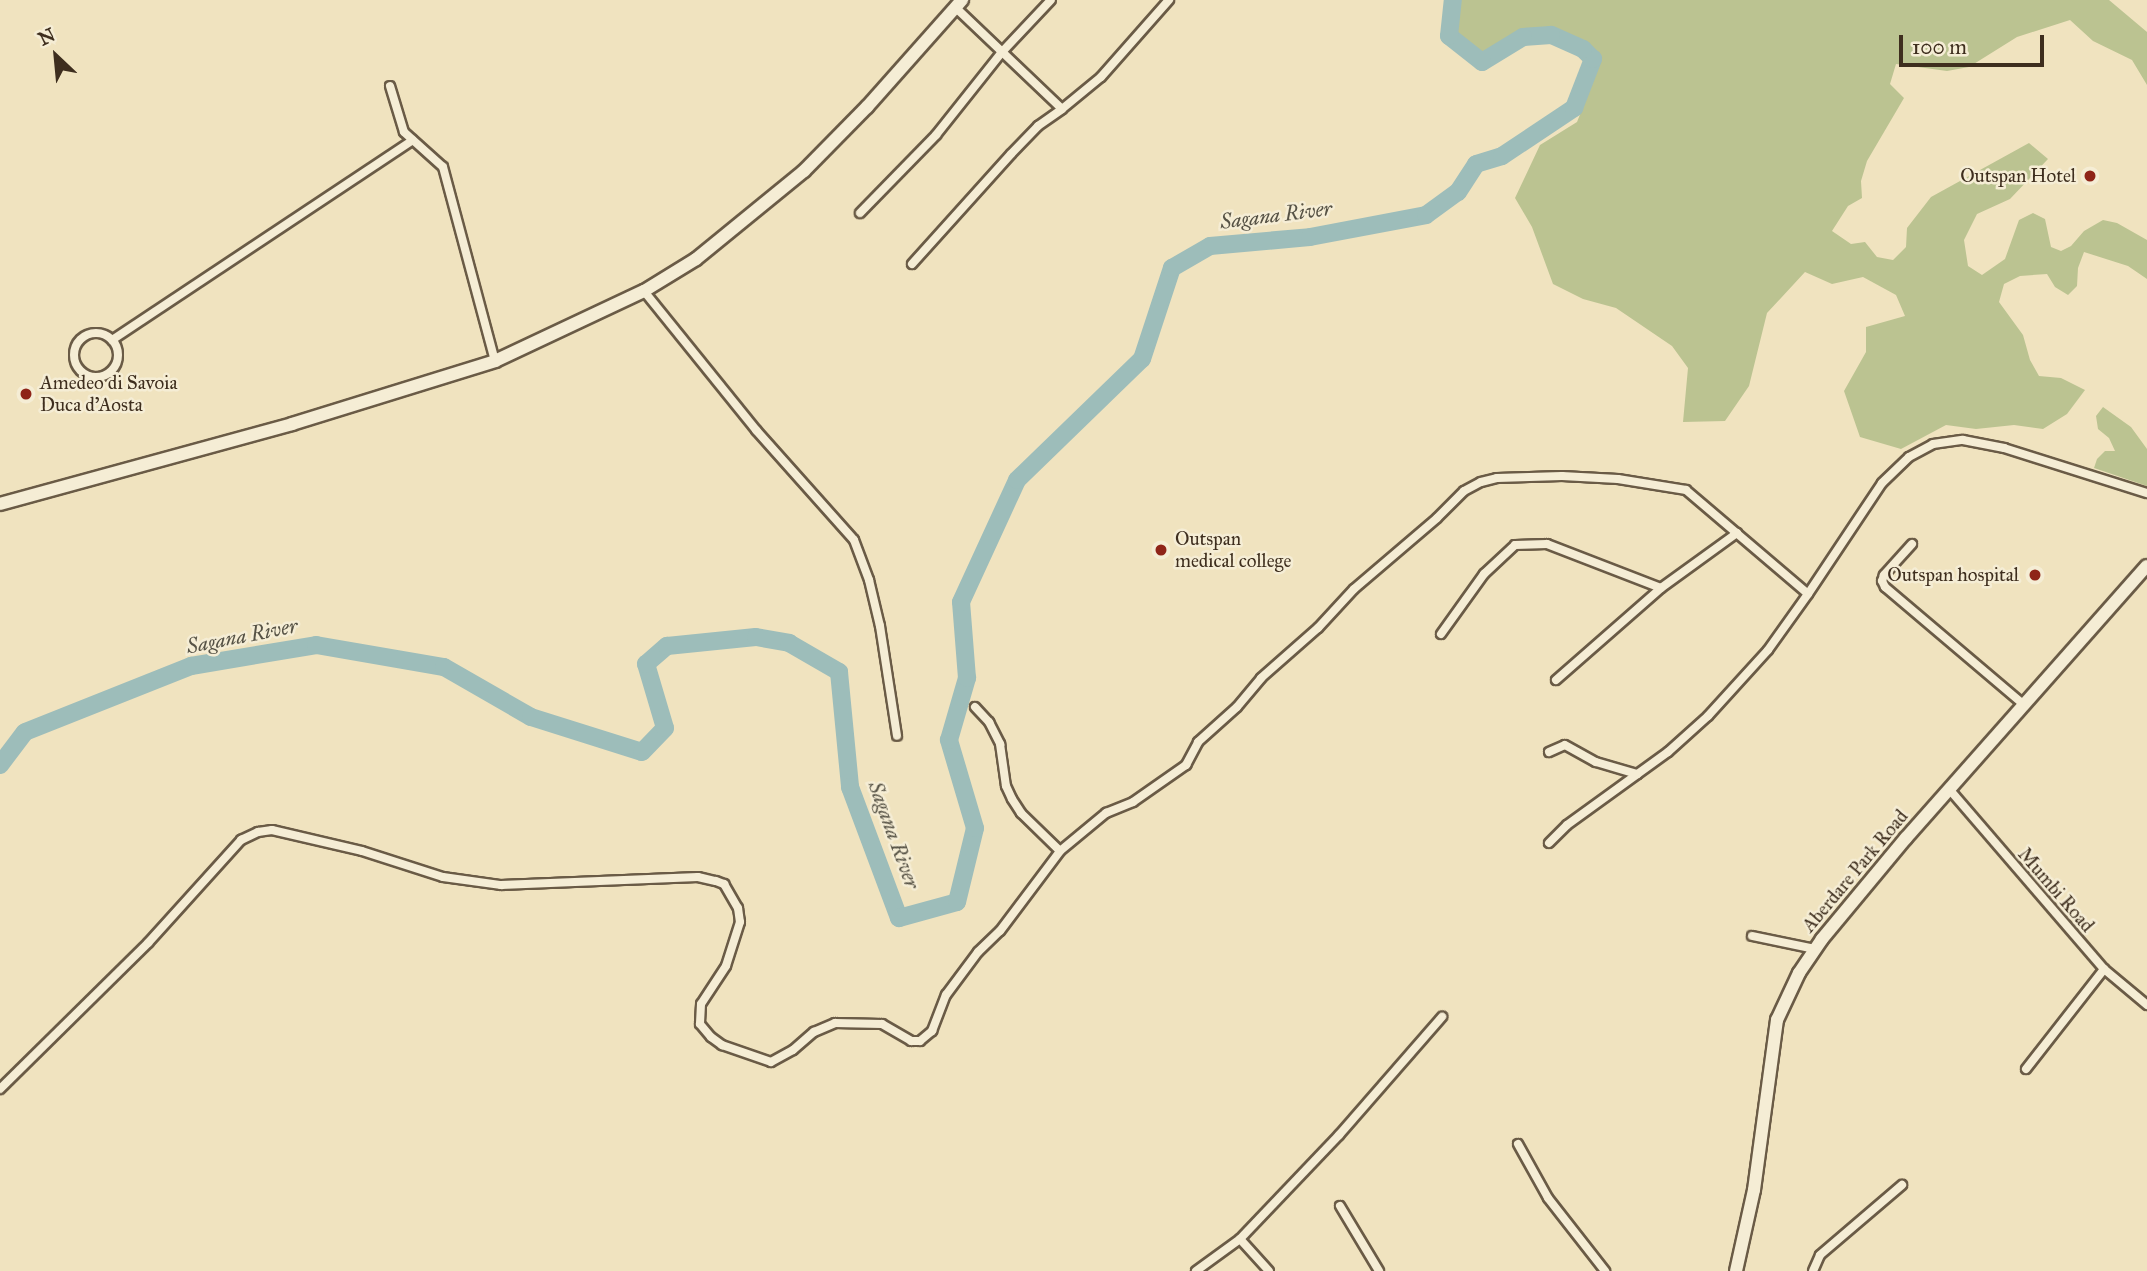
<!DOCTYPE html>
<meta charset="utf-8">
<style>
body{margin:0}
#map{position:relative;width:2147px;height:1271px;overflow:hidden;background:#f0e3bf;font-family:"IM FELL Great Primer",serif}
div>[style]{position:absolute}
.green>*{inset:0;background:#bbc391}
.river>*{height:18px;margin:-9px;padding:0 9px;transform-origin:9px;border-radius:9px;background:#9dbdba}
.roads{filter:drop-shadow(2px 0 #6a5b46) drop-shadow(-2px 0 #6a5b46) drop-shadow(0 2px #6a5b46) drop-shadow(0 -2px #6a5b46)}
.street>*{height:8px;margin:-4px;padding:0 4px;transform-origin:4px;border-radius:4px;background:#f5edd5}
.street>.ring{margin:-4px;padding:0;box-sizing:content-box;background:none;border:8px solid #f5edd5;border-radius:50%}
.secondary>*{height:12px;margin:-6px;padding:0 6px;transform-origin:6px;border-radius:6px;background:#f5edd5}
.dots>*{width:19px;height:19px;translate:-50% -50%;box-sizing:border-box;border:4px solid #f5edd5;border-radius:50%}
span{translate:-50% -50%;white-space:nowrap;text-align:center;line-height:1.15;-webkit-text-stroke:5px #f5edd5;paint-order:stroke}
.poi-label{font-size:19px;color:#3e2e1e}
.right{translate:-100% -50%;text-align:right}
.left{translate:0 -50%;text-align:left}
.street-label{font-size:19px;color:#3e2e1e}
.water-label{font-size:21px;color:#565245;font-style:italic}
.north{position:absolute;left:21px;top:21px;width:70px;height:70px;-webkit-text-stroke:5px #f5edd5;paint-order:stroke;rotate:334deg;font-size:19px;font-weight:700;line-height:28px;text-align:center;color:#3e2e1e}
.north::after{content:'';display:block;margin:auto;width:24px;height:32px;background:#3e2e1e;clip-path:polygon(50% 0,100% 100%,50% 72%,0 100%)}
.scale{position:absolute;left:1899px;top:35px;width:145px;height:32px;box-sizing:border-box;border:4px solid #3e2e1e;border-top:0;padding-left:9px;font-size:21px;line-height:24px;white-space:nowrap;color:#3e2e1e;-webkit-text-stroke:5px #f5edd5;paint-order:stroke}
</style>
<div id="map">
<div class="green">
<i style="clip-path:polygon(1453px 0,2109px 0,2147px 32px,2147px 85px,2132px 60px,2093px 41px,2070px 20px,2017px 37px,1969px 67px,1947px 71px,1896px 64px,1890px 84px,1904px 98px,1867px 161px,1861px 181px,1862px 198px,1848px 206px,1832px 231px,1851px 244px,1865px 242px,1877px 257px,1893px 260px,1906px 247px,1907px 228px,1931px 197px,2029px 143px,2048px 159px,2010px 199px,1977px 214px,1964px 240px,1968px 266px,1982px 275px,2005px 259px,2019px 220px,2033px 213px,2045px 219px,2051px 247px,2061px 251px,2071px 246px,2084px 231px,2103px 220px,2117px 223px,2147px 240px,2147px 279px,2128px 266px,2084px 252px,2078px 268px,2077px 286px,2068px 295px,2055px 287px,2047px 274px,2020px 276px,2004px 284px,1999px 302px,2023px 335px,2030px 360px,2039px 376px,2061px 378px,2085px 390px,2067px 414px,2043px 429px,2014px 425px,1976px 429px,1946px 425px,1901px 449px,1860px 437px,1844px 391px,1866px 352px,1866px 327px,1905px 316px,1896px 295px,1863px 277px,1832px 284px,1805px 272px,1767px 313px,1749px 386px,1725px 421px,1683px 422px,1688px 368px,1672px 346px,1616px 308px,1583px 299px,1553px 284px,1532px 227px,1515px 198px,1540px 145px,1577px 122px,1593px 82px,1593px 59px,1583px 49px,1551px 35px,1523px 37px,1482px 62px,1449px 36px)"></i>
<i style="clip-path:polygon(2103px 407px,2131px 427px,2147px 449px,2147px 486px,2094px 468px,2097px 459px,2105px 451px,2115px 451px,2109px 438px,2098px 429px,2096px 416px)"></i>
</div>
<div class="river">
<i style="left:0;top:765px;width:41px;rotate:-52.9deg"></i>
<i style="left:25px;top:732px;width:179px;rotate:-21.7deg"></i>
<i style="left:191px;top:666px;width:127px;rotate:-9.5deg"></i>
<i style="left:316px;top:645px;width:130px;rotate:9.8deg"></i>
<i style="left:444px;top:667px;width:100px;rotate:29.9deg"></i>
<i style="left:531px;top:717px;width:116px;rotate:17.5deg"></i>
<i style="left:642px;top:752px;width:33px;rotate:-46deg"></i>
<i style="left:665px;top:728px;width:67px;rotate:-106.5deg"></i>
<i style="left:646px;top:664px;width:28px;rotate:-41deg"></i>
<i style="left:667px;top:646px;width:89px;rotate:-5.8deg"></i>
<i style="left:756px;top:637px;width:34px;rotate:10deg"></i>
<i style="left:789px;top:643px;width:58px;rotate:30.1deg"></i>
<i style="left:839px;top:672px;width:116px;rotate:84.5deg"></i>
<i style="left:850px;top:787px;width:140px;rotate:69.5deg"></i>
<i style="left:899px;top:918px;width:60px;rotate:-15.4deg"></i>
<i style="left:957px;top:902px;width:76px;rotate:-76.3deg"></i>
<i style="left:975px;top:828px;width:92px;rotate:-106.5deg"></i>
<i style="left:949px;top:740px;width:65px;rotate:-73.8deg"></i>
<i style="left:967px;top:678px;width:76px;rotate:-94.5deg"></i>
<i style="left:961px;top:602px;width:134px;rotate:-65.3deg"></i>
<i style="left:1017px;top:480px;width:174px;rotate:-44.1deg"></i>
<i style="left:1142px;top:359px;width:96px;rotate:-71.8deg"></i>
<i style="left:1172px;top:268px;width:44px;rotate:-30.1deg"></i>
<i style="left:1210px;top:246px;width:100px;rotate:-5.1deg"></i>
<i style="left:1310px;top:237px;width:118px;rotate:-10.7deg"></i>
<i style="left:1426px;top:215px;width:39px;rotate:-36deg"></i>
<i style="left:1458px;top:192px;width:33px;rotate:-57deg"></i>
<i style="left:1476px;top:164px;width:27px;rotate:-17deg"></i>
<i style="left:1502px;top:156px;width:87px;rotate:-33.7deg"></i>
<i style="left:1574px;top:108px;width:53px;rotate:-68.8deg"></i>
<i style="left:1593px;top:59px;width:14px;rotate:-135deg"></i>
<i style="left:1583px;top:49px;width:35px;rotate:-156deg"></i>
<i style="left:1551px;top:35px;width:28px;rotate:176deg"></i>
<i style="left:1523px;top:37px;width:48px;rotate:148.6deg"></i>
<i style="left:1482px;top:62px;width:42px;rotate:-141.8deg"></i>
<i style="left:1449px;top:36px;width:36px;rotate:-84deg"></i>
</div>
<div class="roads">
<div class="street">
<i style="left:955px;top:7px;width:148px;rotate:43.6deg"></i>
<i style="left:1062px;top:109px;width:50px;rotate:-39.4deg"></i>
<i style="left:1101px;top:77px;width:103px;rotate:-48.6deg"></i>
<i style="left:390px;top:86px;width:48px;rotate:73.1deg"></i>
<i style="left:404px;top:132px;width:52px;rotate:41.9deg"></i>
<i style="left:443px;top:167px;width:201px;rotate:75deg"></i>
<i style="left:860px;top:213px;width:109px;rotate:-45.7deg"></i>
<i style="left:936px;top:135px;width:106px;rotate:-51.5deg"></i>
<i style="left:1002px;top:52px;width:71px;rotate:-46.7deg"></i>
<i style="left:912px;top:264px;width:148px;rotate:-48deg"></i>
<i style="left:1011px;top:154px;width:39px;rotate:-46deg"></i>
<i style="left:1038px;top:126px;width:29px;rotate:-35deg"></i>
<i style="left:644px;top:291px;width:179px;rotate:51.1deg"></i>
<i style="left:756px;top:430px;width:147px;rotate:48.3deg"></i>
<i style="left:854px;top:540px;width:43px;rotate:69.4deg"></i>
<i style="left:869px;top:580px;width:47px;rotate:76.6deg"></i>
<i style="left:880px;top:626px;width:111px;rotate:81.2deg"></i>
<i class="ring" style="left:74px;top:333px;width:36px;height:36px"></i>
<i style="left:112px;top:340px;width:361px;rotate:-33.6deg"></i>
<i style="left:1912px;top:544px;width:42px;rotate:132.1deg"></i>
<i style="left:1884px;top:575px;width:6px;rotate:108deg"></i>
<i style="left:1882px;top:581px;width:7px;rotate:63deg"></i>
<i style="left:1885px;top:587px;width:181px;rotate:40.3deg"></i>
<i style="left:1441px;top:634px;width:74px;rotate:-54.4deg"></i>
<i style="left:1484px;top:574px;width:42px;rotate:-43.1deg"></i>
<i style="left:1515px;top:545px;width:32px;rotate:-2deg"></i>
<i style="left:1547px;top:544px;width:122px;rotate:21.1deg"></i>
<i style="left:1556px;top:680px;width:140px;rotate:-41.2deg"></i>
<i style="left:1661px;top:588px;width:94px;rotate:-35.9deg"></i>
<i style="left:975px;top:707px;width:21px;rotate:47deg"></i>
<i style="left:989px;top:722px;width:25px;rotate:63deg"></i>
<i style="left:1000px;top:744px;width:42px;rotate:81.9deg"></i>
<i style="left:1006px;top:786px;width:14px;rotate:65deg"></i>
<i style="left:1012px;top:799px;width:17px;rotate:57deg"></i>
<i style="left:1021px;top:813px;width:54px;rotate:44.3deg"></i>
<i style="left:1549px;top:752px;width:17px;rotate:-24deg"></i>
<i style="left:1565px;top:745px;width:35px;rotate:29deg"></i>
<i style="left:1596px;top:762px;width:43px;rotate:16.3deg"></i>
<i style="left:1949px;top:789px;width:238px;rotate:49.3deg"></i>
<i style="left:2104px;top:969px;width:56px;rotate:39.9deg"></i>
<i style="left:1549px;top:843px;width:25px;rotate:-45deg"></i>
<i style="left:1567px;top:825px;width:125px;rotate:-35.9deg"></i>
<i style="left:1668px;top:752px;width:54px;rotate:-42deg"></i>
<i style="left:1708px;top:716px;width:89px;rotate:-47.7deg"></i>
<i style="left:1768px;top:650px;width:69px;rotate:-54.5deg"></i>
<i style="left:1752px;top:936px;width:64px;rotate:11.7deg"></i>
<i style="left:2026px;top:1069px;width:127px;rotate:-52deg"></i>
<i style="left:0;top:1089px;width:208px;rotate:-44.6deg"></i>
<i style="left:148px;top:943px;width:139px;rotate:-47.9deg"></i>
<i style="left:241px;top:840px;width:19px;rotate:-25deg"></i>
<i style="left:258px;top:832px;width:14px;rotate:-8deg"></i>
<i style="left:272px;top:830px;width:92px;rotate:13.1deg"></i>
<i style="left:362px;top:851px;width:85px;rotate:17.8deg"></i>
<i style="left:443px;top:877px;width:59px;rotate:7.9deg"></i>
<i style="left:501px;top:885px;width:197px;rotate:-2.3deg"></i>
<i style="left:698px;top:877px;width:18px;rotate:13deg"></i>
<i style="left:716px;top:881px;width:9px;rotate:21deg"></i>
<i style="left:724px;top:884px;width:28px;rotate:60deg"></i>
<i style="left:738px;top:908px;width:14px;rotate:82deg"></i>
<i style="left:740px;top:922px;width:46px;rotate:107.7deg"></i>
<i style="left:726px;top:966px;width:45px;rotate:123.3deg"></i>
<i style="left:701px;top:1004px;width:20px;rotate:93deg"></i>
<i style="left:700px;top:1024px;width:17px;rotate:50deg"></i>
<i style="left:711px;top:1037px;width:14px;rotate:36deg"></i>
<i style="left:722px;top:1045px;width:52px;rotate:19.1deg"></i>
<i style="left:771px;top:1062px;width:25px;rotate:-29deg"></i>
<i style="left:793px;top:1050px;width:28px;rotate:-41deg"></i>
<i style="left:814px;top:1032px;width:23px;rotate:-23deg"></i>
<i style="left:835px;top:1023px;width:47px;rotate:1.2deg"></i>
<i style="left:882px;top:1024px;width:34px;rotate:30deg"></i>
<i style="left:911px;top:1041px;width:9px"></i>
<i style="left:920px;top:1041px;width:16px;rotate:-40deg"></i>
<i style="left:932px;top:1031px;width:39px;rotate:-69deg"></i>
<i style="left:946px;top:995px;width:54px;rotate:-53.3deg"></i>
<i style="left:978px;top:952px;width:30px;rotate:-44deg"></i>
<i style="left:1000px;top:931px;width:100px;rotate:-53.1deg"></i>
<i style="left:1060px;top:851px;width:60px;rotate:-39.6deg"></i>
<i style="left:1106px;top:813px;width:29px;rotate:-22deg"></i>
<i style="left:1133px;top:802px;width:65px;rotate:-34.9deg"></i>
<i style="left:1186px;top:765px;width:26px;rotate:-62deg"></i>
<i style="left:1198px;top:742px;width:52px;rotate:-41.9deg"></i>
<i style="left:1237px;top:707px;width:38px;rotate:-50deg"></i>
<i style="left:1261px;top:678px;width:76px;rotate:-41.3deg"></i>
<i style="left:1318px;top:628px;width:53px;rotate:-47.3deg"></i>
<i style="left:1354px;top:589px;width:109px;rotate:-40.5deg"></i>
<i style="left:1437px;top:518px;width:38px;rotate:-45deg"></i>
<i style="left:1464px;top:491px;width:19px;rotate:-28deg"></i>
<i style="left:1481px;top:482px;width:16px;rotate:-14deg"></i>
<i style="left:1497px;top:478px;width:65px;rotate:-1.8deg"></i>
<i style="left:1562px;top:476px;width:56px;rotate:3.1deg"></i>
<i style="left:1618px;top:479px;width:69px;rotate:9.2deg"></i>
<i style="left:1686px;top:490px;width:160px;rotate:40.4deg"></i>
<i style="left:1808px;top:594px;width:133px;rotate:-56.3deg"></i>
<i style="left:1882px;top:483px;width:37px;rotate:-44deg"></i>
<i style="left:1909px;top:457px;width:27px;rotate:-28deg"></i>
<i style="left:1933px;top:444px;width:30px;rotate:-8deg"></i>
<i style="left:1963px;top:440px;width:42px;rotate:11deg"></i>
<i style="left:2004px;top:448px;width:150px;rotate:17.5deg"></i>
<i style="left:1518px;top:1144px;width:62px;rotate:60.9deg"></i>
<i style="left:1548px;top:1198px;width:93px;rotate:52deg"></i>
<i style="left:1340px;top:1206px;width:76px;rotate:59deg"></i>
<i style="left:1240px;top:1239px;width:43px;rotate:47.8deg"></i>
<i style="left:1196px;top:1271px;width:54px;rotate:-36deg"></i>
<i style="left:1240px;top:1239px;width:144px;rotate:-46.4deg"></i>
<i style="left:1339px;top:1135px;width:157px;rotate:-48.9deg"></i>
<i style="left:1813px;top:1271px;width:17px;rotate:-66deg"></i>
<i style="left:1820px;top:1255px;width:108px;rotate:-40.5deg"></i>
</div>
<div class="secondary">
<i style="left:0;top:504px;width:303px;rotate:-15.3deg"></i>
<i style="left:292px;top:424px;width:213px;rotate:-17.2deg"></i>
<i style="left:495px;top:361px;width:165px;rotate:-25.2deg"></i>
<i style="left:644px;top:291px;width:61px;rotate:-31.6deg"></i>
<i style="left:696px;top:259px;width:139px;rotate:-39.2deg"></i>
<i style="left:804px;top:171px;width:90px;rotate:-45.5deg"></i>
<i style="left:867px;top:107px;width:143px;rotate:-48.4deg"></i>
<i style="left:1736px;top:1271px;width:83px;rotate:-77.5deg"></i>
<i style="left:1754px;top:1190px;width:172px;rotate:-82.3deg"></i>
<i style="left:1777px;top:1020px;width:52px;rotate:-64.9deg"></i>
<i style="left:1799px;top:973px;width:41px;rotate:-55.9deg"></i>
<i style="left:1822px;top:939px;width:131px;rotate:-50.3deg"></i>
<i style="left:1906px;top:838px;width:363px;rotate:-48.5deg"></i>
</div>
</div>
<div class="dots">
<i style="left:2090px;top:176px;background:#8f2418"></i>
<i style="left:26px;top:394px;background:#8f2418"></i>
<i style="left:1161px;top:550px;background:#8f2418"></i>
<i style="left:2035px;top:575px;background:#8f2418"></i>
</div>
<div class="poi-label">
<span class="right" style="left:2076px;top:176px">Outspan Hotel</span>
<span class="left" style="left:40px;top:394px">Amedeo di Savoia<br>Duca d’Aosta</span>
<span class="left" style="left:1175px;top:550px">Outspan<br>medical college</span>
<span class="right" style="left:2019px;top:575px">Outspan hospital</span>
</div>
<div class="street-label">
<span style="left:1855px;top:871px;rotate:-50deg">Aberdare Park Road</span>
<span style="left:2056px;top:890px;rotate:49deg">Mumbi Road</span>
</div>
<div class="water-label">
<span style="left:1276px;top:215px;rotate:-7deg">Sagana River</span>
<span style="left:242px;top:636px;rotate:-11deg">Sagana River</span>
<span style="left:894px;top:835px;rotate:70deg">Sagana River</span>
</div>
<div class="north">N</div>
<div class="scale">100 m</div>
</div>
